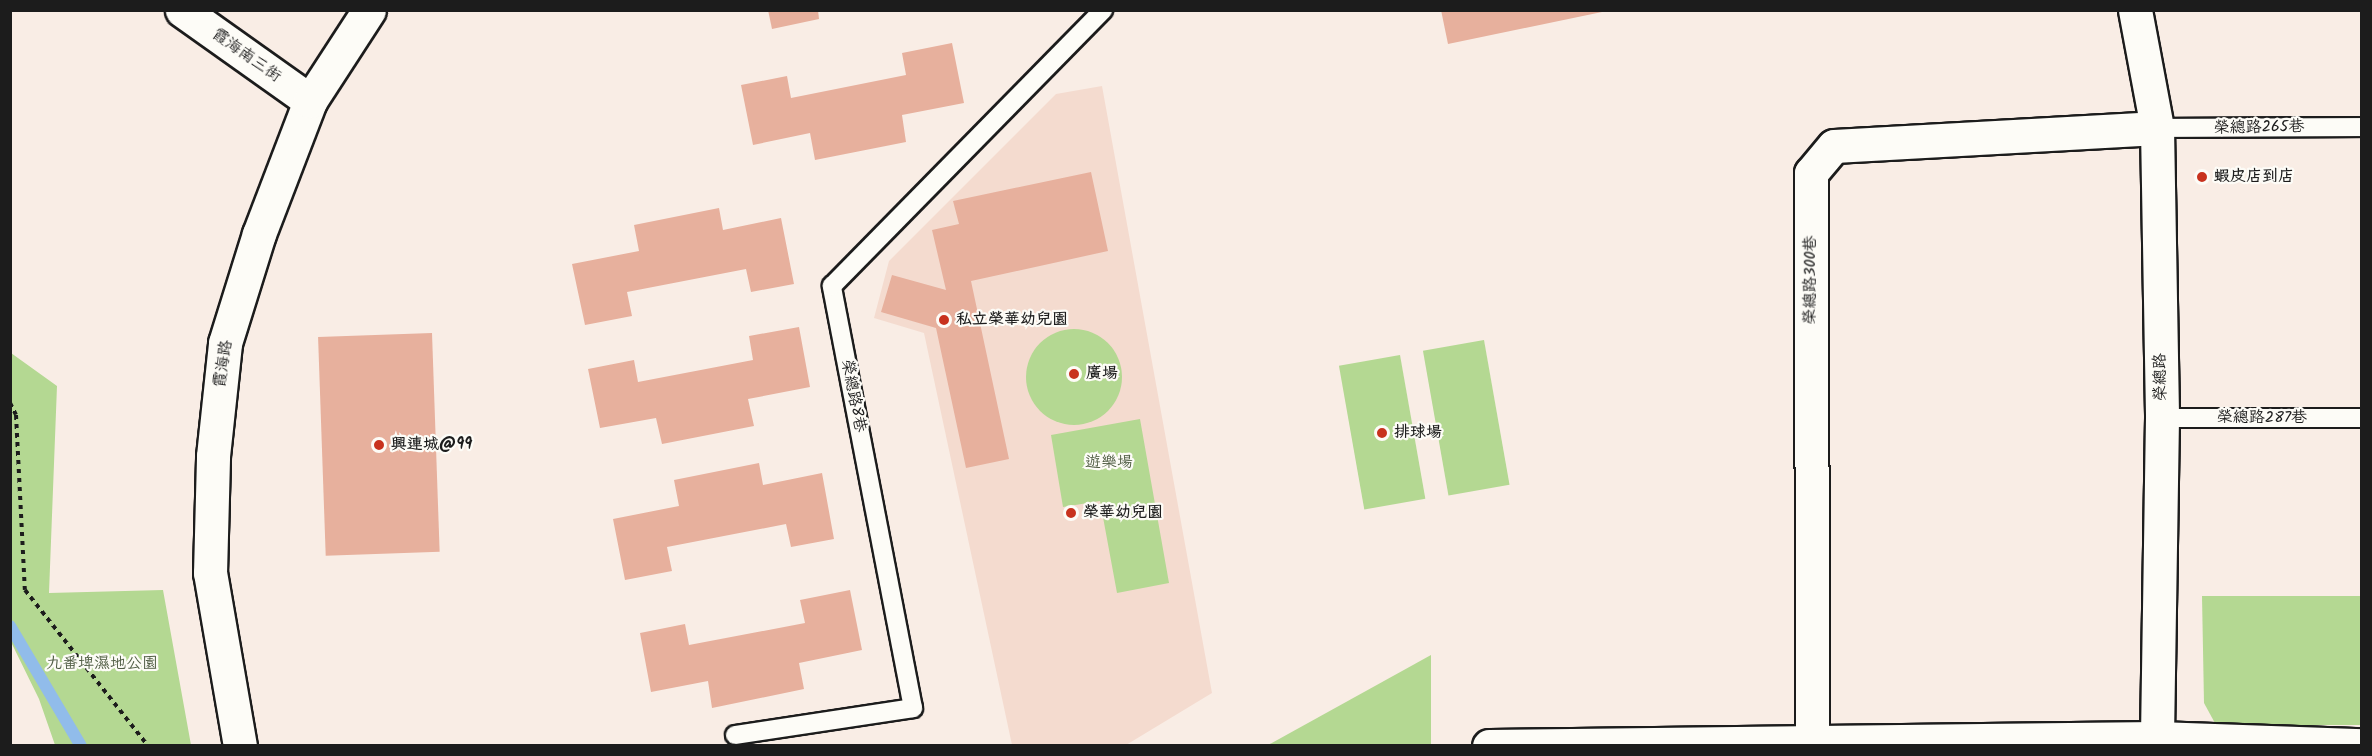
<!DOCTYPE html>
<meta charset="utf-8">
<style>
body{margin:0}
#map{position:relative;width:2372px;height:756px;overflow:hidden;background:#f9ede5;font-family:Kalam,"LXGW WenKai TC",sans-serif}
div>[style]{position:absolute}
.built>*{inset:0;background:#f4dbcf}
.green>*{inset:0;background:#b4d892;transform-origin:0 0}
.round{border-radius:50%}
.stream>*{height:12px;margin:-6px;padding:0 6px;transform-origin:6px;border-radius:6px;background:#91bcea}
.building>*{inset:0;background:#e7b09d;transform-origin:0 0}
.path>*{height:4px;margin-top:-2px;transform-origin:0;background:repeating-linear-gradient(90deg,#1c1c1c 0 4.5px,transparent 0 9px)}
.roads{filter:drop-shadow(2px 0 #1c1c1c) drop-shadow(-2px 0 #1c1c1c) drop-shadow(0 2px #1c1c1c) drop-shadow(0 -2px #1c1c1c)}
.service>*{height:18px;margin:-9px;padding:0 9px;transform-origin:9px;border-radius:9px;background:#fdfcf7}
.minor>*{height:33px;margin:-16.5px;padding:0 16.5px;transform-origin:16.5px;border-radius:16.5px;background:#fdfcf7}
.dots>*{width:16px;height:16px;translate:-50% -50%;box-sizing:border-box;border:3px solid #fdfcf7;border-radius:50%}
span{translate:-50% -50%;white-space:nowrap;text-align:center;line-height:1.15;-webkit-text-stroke:4.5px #fdfcf7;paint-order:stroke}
.street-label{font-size:16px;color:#1c1c1c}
.poi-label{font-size:16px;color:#1c1c1c;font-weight:700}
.left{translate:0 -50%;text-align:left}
.park-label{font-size:16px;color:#515e45}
.frame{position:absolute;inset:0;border:12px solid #1c1c1c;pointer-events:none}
</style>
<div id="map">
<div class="built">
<i style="clip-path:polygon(1102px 86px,1212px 693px,1126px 745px,1012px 745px,924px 333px,874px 318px,889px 261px,1056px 94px)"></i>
</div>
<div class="green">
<i class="round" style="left:1026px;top:329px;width:96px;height:96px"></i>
<i style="left:1484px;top:340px;width:147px;height:62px;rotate:80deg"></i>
<i style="clip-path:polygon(11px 353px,57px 386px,49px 593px,163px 590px,191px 745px,55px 745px,39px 699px,11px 642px)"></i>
<i style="left:1400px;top:355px;width:146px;height:62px;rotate:80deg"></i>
<i style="clip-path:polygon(1140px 419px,1169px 583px,1117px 593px,1100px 501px,1063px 507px,1051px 435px)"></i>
<i style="clip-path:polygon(2202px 596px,2361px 596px,2361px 725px,2216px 725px,2204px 703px)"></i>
<i style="clip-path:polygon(1431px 655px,1431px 745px,1268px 745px)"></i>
</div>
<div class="stream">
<i style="left:10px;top:626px;width:139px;rotate:59.4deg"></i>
</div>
<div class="building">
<i style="clip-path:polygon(768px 10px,818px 10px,819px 19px,772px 29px)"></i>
<i style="clip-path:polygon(1441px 10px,1602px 10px,1602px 12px,1448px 44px)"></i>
<i style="clip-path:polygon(952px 43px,964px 103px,902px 115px,906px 142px,815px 160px,810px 133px,753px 145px,741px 85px,787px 76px,791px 98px,906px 75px,902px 53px)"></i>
<i style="clip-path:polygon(1091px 172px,1108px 251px,971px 281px,1009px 459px,966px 468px,936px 328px,881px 312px,892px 275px,946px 290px,932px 230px,959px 224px,953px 201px)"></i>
<i style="clip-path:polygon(719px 208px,723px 230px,781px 218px,794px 284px,751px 292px,746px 269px,627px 292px,632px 316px,585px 325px,572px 264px,639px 251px,634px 225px)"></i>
<i style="clip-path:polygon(799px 327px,810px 387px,748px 399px,754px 426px,662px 444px,656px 418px,600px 428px,588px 369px,634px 360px,638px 382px,753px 360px,749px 336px)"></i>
<i style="left:432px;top:333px;width:219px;height:114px;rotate:88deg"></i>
<i style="clip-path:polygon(759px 463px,763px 485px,822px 473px,834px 539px,791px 547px,786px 524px,667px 547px,672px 571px,625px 580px,613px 519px,679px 506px,674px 480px)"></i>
<i style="clip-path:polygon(850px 590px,862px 650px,799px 663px,804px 689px,712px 708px,708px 681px,651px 692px,640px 633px,685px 624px,689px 645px,805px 623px,800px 600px)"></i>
</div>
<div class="path">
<i style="left:10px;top:403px;width:13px;rotate:63deg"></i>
<i style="left:16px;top:415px;width:175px;rotate:87.1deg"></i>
<i style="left:25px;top:590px;width:199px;rotate:51.7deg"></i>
</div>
<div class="roads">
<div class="service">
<i style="left:2157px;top:128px;width:205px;rotate:-0.3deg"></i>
<i style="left:2162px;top:418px;width:200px"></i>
<i style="left:735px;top:735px;width:180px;rotate:-8.6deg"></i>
<i style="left:913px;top:708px;width:430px;rotate:-100.9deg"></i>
<i style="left:832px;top:286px;width:387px;rotate:-45.5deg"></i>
</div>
<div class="minor">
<i style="left:182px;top:10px;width:157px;rotate:35.4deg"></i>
<i style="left:2135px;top:10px;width:120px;rotate:79.4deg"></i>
<i style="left:2157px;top:128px;width:290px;rotate:89deg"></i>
<i style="left:2162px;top:418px;width:328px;rotate:90.9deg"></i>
<i style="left:1812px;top:745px;width:572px;rotate:-90.1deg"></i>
<i style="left:1811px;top:173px;width:35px;rotate:-50deg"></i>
<i style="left:1834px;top:146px;width:324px;rotate:-3.2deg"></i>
<i style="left:240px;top:746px;width:176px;rotate:-99.8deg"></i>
<i style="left:210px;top:573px;width:117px;rotate:-88.5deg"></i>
<i style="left:213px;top:456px;width:114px;rotate:-83.9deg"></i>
<i style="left:225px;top:343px;width:114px;rotate:-72.7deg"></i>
<i style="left:259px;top:234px;width:142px;rotate:-69deg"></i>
<i style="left:310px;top:101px;width:108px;rotate:-57deg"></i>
<i style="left:1489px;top:746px;width:668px;rotate:-0.69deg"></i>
<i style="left:2157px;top:738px;width:205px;rotate:2deg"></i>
</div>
</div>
<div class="dots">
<i style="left:2202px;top:177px;background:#c8321e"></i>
<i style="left:944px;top:320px;background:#c8321e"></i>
<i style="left:1074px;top:374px;background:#c8321e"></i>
<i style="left:1382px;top:433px;background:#c8321e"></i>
<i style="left:379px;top:445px;background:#c8321e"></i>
<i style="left:1071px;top:513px;background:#c8321e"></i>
</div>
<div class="street-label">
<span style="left:246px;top:56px;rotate:35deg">霞海南三街</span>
<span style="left:2259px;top:128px;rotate:-1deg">榮總路265巷</span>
<span style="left:1811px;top:280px;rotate:-90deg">榮總路300巷</span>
<span style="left:224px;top:364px;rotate:-82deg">霞海路</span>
<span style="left:2161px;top:377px;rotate:-91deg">榮總路</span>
<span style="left:853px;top:396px;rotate:79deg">榮總路8巷</span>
<span style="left:2262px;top:418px">榮總路287巷</span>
</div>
<div class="poi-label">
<span class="left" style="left:2214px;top:177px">蝦皮店到店</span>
<span class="left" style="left:956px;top:320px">私立榮華幼兒園</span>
<span class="left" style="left:1086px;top:374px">廣場</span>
<span class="left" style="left:1394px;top:433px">排球場</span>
<span class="left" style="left:391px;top:445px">興連城@99</span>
<span class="left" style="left:1083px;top:513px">榮華幼兒園</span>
</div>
<div class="park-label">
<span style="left:1109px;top:463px">遊樂場</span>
<span style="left:102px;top:664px">九番埤濕地公園</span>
</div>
<div class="frame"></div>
</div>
